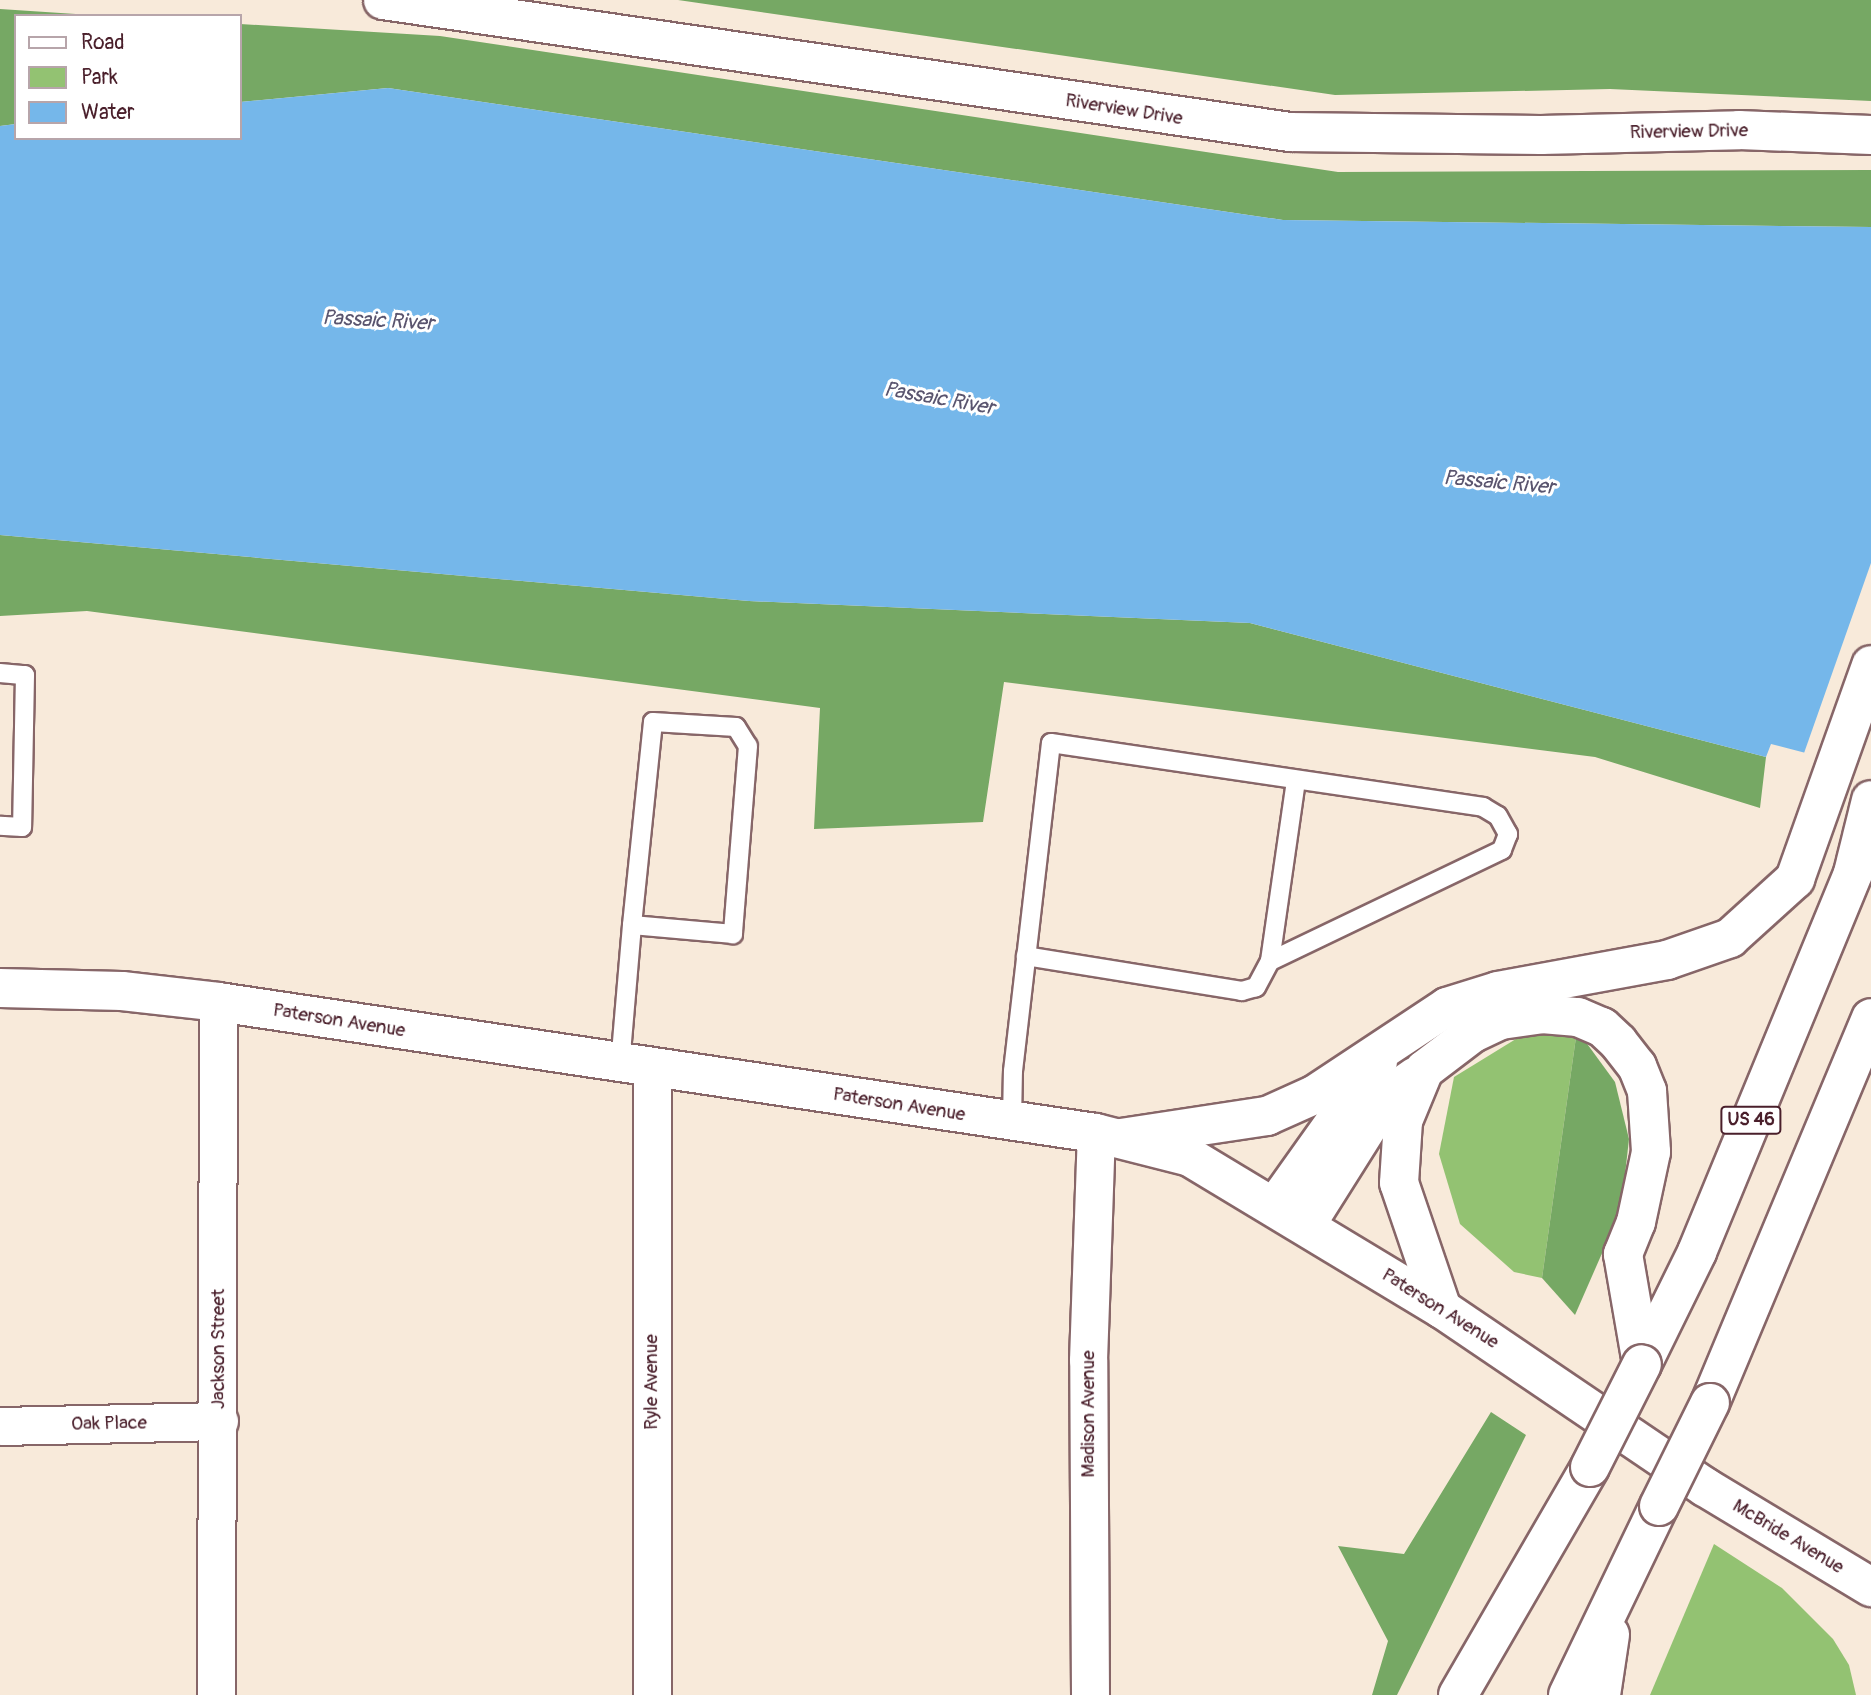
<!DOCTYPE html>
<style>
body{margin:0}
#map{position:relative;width:1871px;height:1695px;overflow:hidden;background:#f8eada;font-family:Pangolin,sans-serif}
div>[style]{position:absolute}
.green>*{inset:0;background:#93c272}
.forest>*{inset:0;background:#76a864}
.water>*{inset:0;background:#75b7ea}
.pier>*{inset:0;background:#f8eada}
.roads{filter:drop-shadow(2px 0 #876668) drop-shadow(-2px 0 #876668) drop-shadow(0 2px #876668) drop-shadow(0 -2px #876668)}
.lane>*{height:18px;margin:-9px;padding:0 9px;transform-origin:9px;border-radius:9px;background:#fff}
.street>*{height:37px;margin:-18.5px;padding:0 18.5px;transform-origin:18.5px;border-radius:18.5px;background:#fff}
.secondary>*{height:38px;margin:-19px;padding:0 19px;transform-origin:19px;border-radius:19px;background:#fff}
.highway>*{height:38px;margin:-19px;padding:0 19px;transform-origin:19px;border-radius:19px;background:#fff}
.bridges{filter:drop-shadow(2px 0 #876668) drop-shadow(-2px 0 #876668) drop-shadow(0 2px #876668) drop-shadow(0 -2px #876668)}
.highway-bridge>*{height:38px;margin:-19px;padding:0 19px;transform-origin:19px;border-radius:19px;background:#fff}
span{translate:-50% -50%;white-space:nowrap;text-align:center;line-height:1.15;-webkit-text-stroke:6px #fff;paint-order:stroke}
.shield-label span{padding:2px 5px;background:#fff;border:2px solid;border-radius:5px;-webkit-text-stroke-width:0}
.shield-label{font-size:18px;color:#4a1f2b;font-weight:700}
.street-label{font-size:19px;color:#4a1f2b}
.water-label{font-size:21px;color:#59546e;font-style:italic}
.legend{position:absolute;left:14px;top:14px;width:228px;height:126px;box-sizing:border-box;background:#fff;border:2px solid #b7a5aa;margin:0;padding:9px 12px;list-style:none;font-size:21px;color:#4a1f2b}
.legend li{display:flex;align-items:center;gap:14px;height:35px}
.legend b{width:35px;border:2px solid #b7a5aa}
</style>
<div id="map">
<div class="green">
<i style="clip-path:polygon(1577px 1030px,1542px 1278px,1514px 1272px,1460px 1224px,1439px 1154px,1454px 1077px,1524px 1034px)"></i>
<i style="clip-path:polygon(1714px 1544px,1782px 1588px,1833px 1639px,1849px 1665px,1856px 1695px,1650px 1695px)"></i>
</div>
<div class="forest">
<i style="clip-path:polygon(678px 0,1871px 0,1871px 101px,1610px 89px,1335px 95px)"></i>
<i style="clip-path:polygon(0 9px,106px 16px,16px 16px,16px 124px,0 126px)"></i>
<i style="clip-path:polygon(240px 24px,440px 36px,1338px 172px,1871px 170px,1871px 227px,1283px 220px,388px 88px,240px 102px)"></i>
<i style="clip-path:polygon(0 535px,749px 601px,1250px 623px,1766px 757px,1760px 808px,1595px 757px,1004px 682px,983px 822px,814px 829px,820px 708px,87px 611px,0 616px)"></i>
<i style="clip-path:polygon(1577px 1030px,1615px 1082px,1629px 1139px,1621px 1210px,1575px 1315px,1542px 1278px)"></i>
<i style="clip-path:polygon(1491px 1412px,1526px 1435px,1397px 1695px,1372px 1695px,1388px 1641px,1338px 1546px,1404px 1554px)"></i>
</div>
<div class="water">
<i style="clip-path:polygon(388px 88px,1283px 220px,1871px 227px,1871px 770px,1771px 744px,1766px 757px,1250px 623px,749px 601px,0 535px,0 126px,16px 124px,16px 138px,240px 138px,240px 102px)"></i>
</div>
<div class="pier">
<i style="clip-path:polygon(1871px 563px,1871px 774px,1803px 756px)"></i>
</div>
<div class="roads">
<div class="lane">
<i style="left:0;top:673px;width:25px;rotate:5deg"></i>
<i style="left:25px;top:675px;width:152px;rotate:91.1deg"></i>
<i style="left:22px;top:827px;width:22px;rotate:-177deg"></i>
<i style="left:1270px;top:961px;width:183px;rotate:-81.8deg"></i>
<i style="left:620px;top:1065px;width:141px;rotate:-85.1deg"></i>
<i style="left:632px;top:925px;width:204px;rotate:-84.1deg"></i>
<i style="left:653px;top:722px;width:83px;rotate:3.4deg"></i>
<i style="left:736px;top:727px;width:22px;rotate:58deg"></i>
<i style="left:748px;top:746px;width:189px;rotate:94.6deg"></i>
<i style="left:733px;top:934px;width:101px;rotate:-174.9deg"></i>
<i style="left:1012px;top:1121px;width:50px;rotate:-88.9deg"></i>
<i style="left:1013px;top:1071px;width:330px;rotate:-83.4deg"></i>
<i style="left:1051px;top:743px;width:437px;rotate:8.4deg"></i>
<i style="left:1483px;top:807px;width:17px;rotate:31deg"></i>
<i style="left:1498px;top:816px;width:21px;rotate:61deg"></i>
<i style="left:1508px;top:834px;width:17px;rotate:111deg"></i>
<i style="left:1502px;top:850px;width:257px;rotate:154.4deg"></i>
<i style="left:1270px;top:961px;width:30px;rotate:118deg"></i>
<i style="left:1256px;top:987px;width:15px;rotate:164deg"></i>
<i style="left:1242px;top:991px;width:219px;rotate:-170.8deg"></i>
</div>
<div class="street">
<i style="left:652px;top:1070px;width:625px;rotate:90deg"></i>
<i style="left:0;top:1426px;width:219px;rotate:-1.3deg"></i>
<i style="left:216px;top:1695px;width:693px;rotate:-89.83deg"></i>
<i style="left:1090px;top:1695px;width:335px;rotate:-90.3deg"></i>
<i style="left:1088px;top:1360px;width:227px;rotate:-88deg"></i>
</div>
<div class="secondary">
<i style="left:383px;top:0;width:917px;rotate:8.28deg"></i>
<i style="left:1290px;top:132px;width:251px;rotate:0.7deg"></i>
<i style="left:1541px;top:135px;width:198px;rotate:-1.4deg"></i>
<i style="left:1739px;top:130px;width:132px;rotate:2.2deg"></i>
<i style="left:0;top:988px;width:122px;rotate:1.4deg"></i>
<i style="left:122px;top:991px;width:97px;rotate:6.5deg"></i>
<i style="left:218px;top:1002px;width:888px;rotate:8.49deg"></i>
<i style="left:1096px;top:1133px;width:97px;rotate:14.3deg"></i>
<i style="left:1190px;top:1157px;width:294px;rotate:31.1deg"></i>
<i style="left:1442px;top:1309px;width:318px;rotate:34.1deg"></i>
<i style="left:1705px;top:1487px;width:194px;rotate:31.1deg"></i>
</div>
<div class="highway">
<i style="left:1121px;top:1138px;width:148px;rotate:-8.6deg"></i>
<i style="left:1267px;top:1116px;width:51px;rotate:-24.1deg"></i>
<i style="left:1314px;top:1095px;width:159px;rotate:-33.5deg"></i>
<i style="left:1447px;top:1007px;width:53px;rotate:-17.4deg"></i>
<i style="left:1498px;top:991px;width:172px;rotate:-10.4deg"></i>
<i style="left:1667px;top:960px;width:67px;rotate:-19.2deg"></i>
<i style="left:1730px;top:938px;width:88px;rotate:-42.2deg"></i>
<i style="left:1795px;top:879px;width:227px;rotate:-70.4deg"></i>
<i style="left:1275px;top:1206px;width:178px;rotate:-54.6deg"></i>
<i style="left:1306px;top:1225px;width:131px;rotate:-57.8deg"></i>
<i style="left:1376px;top:1114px;width:31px;rotate:-50deg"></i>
<i style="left:1396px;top:1090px;width:24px;rotate:-35deg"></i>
<i style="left:1442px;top:1309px;width:133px;rotate:-108.8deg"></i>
<i style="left:1399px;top:1183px;width:62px;rotate:-86.3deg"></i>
<i style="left:1403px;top:1121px;width:55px;rotate:-67.6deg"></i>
<i style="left:1424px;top:1070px;width:61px;rotate:-37.1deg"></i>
<i style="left:1473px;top:1033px;width:31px;rotate:-25deg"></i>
<i style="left:1501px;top:1020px;width:41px;rotate:-8.3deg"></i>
<i style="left:1542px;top:1014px;width:36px;rotate:5deg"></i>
<i style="left:1578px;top:1017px;width:26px;rotate:23deg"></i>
<i style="left:1602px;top:1027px;width:22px;rotate:43deg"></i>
<i style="left:1618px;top:1042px;width:31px;rotate:52deg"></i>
<i style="left:1637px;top:1066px;width:27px;rotate:68deg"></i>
<i style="left:1647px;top:1091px;width:61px;rotate:86.2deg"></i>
<i style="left:1651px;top:1152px;width:72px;rotate:102.1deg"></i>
<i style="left:1636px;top:1222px;width:35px;rotate:112deg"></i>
<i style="left:1623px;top:1254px;width:112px;rotate:80.2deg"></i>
<i style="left:1642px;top:1364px;width:125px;rotate:-63.8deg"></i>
<i style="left:1697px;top:1252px;width:410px;rotate:-67.6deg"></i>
<i style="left:1853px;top:873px;width:75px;rotate:-76.1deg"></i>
<i style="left:1710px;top:1403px;width:417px;rotate:-67.3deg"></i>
<i style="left:1458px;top:1695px;width:263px;rotate:-59.9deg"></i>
<i style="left:1568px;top:1695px;width:210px;rotate:-64.3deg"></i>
<i style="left:1601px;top:1695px;width:61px;rotate:-81.5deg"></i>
</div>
</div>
<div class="bridges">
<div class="highway-bridge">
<i style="left:1590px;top:1467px;width:115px;rotate:-63.2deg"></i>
<i style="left:1659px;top:1506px;width:115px;rotate:-63.7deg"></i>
</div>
</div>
<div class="shield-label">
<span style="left:1751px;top:1120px">US 46</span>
</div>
<div class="street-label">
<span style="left:1124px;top:110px;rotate:9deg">Riverview Drive</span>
<span style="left:1689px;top:132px;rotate:-1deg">Riverview Drive</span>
<span style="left:339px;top:1021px;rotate:9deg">Paterson Avenue</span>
<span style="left:899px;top:1105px;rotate:9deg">Paterson Avenue</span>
<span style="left:1440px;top:1309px;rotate:32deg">Paterson Avenue</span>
<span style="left:219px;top:1349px;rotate:-90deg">Jackson Street</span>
<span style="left:652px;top:1382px;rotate:-90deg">Ryle Avenue</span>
<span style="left:1089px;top:1414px;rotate:-90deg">Madison Avenue</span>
<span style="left:109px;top:1424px;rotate:-1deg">Oak Place</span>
<span style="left:1788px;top:1537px;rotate:31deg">McBride Avenue</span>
</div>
<div class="water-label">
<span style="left:378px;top:321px;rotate:3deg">Passaic River</span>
<span style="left:939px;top:399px;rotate:10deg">Passaic River</span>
<span style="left:1499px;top:483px;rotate:5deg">Passaic River</span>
</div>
<ul class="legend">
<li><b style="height:9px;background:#fff"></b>Road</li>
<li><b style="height:19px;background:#93c272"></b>Park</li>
<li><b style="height:19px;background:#75b7ea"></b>Water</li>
</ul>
</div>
